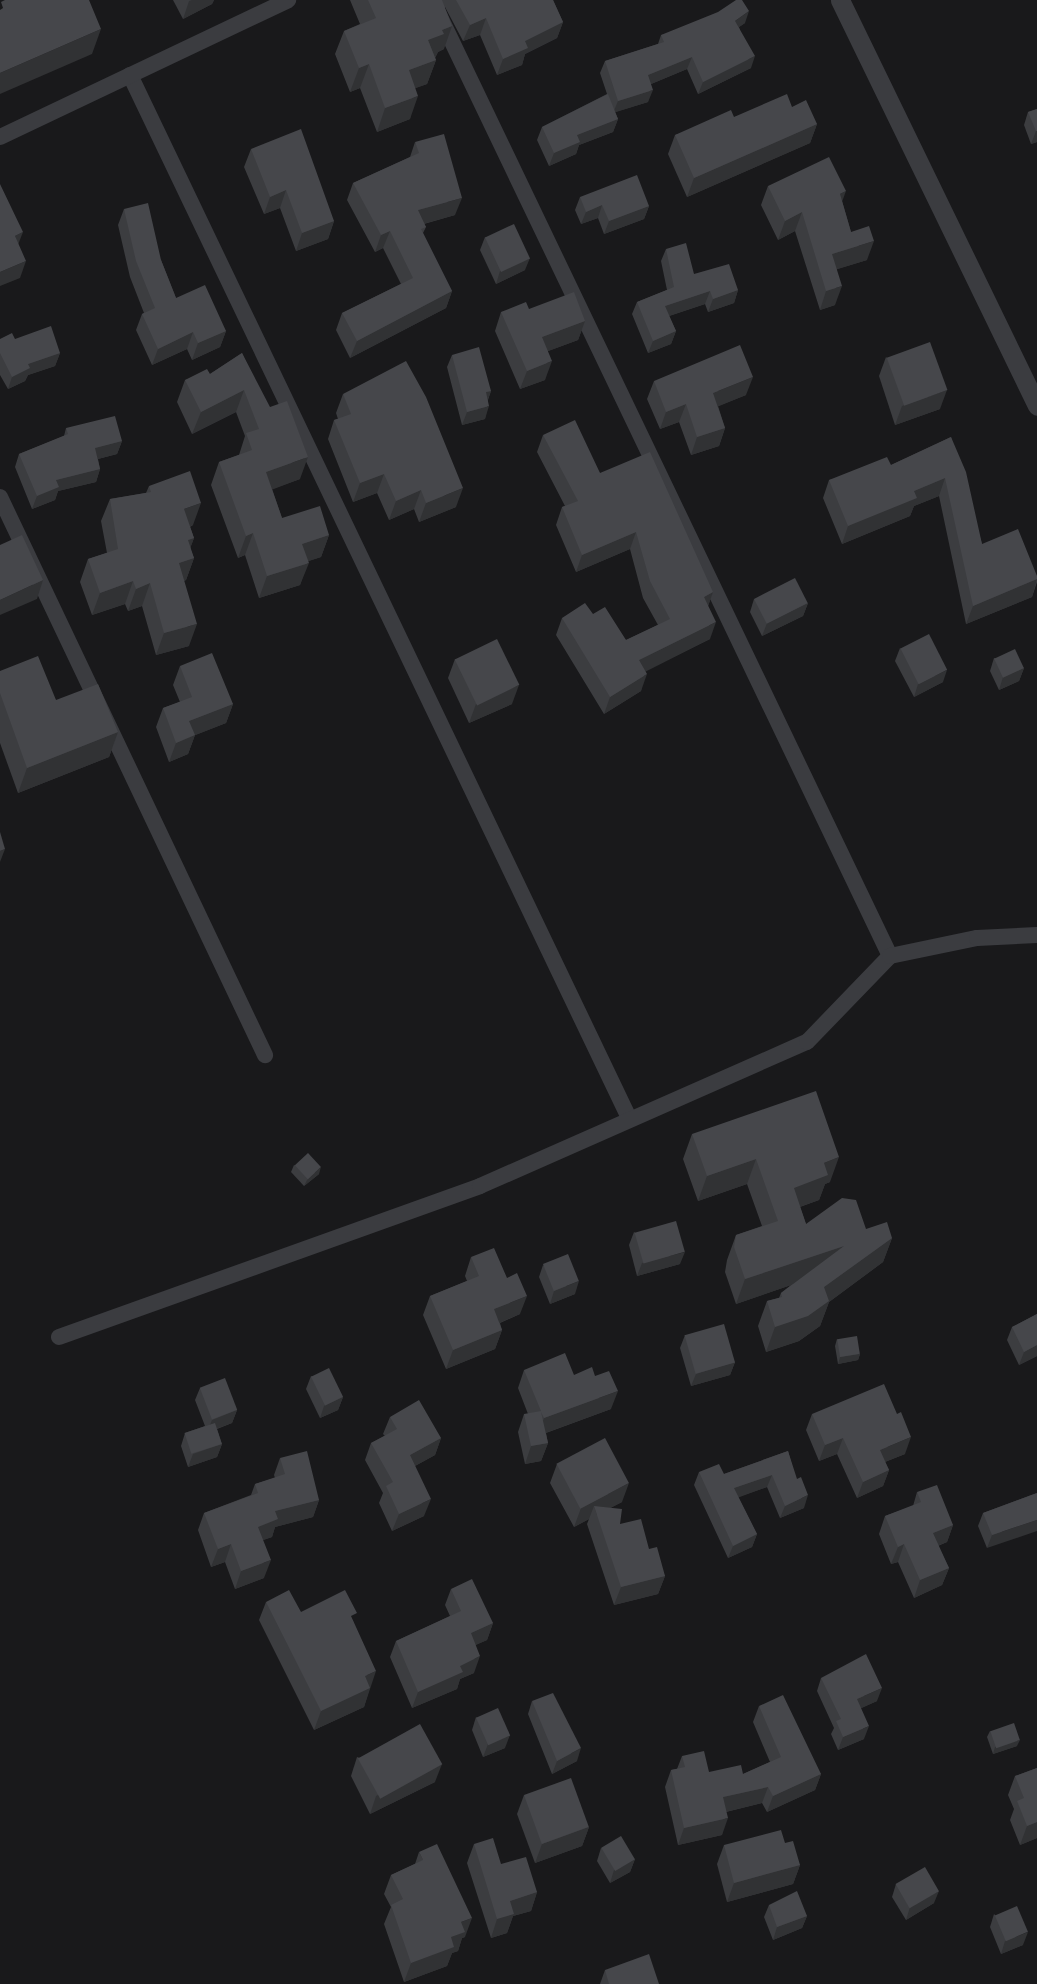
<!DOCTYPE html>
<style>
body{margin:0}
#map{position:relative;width:1037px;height:1984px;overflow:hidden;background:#19191b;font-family:Signika,sans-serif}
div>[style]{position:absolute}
.minor>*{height:16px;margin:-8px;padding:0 8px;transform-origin:8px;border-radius:8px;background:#3b3c40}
.tertiary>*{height:19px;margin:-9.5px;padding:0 9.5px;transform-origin:9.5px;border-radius:9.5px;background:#3b3c40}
.wall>*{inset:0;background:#3c3d40}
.shaded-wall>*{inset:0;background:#313234}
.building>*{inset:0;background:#46474b;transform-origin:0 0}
span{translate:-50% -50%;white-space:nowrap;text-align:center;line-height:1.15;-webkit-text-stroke:5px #141416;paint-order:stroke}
</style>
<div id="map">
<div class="minor">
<i style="left:432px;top:0;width:1060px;rotate:64.4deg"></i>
<i style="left:130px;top:75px;width:1158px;rotate:64.43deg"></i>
<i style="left:0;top:137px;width:319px;rotate:-25.4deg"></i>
<i style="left:0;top:497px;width:618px;rotate:64.6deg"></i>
<i style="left:59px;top:1337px;width:447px;rotate:-19.7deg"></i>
<i style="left:480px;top:1186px;width:357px;rotate:-23.8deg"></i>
<i style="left:807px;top:1042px;width:120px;rotate:-46deg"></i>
<i style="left:890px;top:956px;width:89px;rotate:-11.7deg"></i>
<i style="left:977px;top:938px;width:60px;rotate:-2.9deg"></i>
</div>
<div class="tertiary">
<i style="left:840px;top:0;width:451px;rotate:64.1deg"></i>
</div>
<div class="wall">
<i style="clip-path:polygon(173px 0,214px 0,212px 4px,183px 19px)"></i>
<i style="clip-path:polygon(350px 0,553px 0,563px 22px,557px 38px,525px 54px,522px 65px,497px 75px,480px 35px,463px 41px,445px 7px,444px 49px,438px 52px,435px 58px,436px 60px,427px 84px,415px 88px,410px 119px,377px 132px,360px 88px,350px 92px,335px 54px,344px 31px,360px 24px)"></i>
<i style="clip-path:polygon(745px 23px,739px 27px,751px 68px,698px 94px,687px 69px,651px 84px,648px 102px,615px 112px,618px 119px,613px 132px,579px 145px,576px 154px,549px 166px,537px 140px,542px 127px,607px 94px,600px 73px,605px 61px,658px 44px,661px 35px)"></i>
<i style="clip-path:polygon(792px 107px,817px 124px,810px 143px,687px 197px,668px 154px,675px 135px,734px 117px)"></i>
<i style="clip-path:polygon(1037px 109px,1037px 142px,1031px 144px,1024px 125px,1028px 112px)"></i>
<i style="clip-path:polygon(415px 142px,455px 215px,424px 224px,426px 227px,423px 233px,452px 291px,446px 308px,350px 358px,336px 330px,342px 313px,401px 284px,383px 248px,375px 252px,347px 200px,353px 183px,410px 157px)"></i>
<i style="clip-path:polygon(251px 149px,334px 221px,328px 239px,296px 251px,280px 208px,264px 214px,244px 167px)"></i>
<i style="clip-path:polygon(768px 186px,842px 201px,851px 232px,867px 260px,837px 269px,835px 305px,820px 310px,795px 231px,778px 240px,761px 205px)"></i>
<i style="clip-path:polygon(580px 197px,649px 206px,644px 219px,604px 234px,598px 218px,581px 224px,575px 210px)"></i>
<i style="clip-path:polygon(124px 209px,161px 260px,176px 298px,226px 331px,220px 347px,192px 360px,187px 349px,152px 365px,136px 330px,142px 314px,144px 313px,130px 277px,118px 225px)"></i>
<i style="clip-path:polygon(485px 237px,525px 270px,496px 284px,480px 250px)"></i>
<i style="clip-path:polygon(666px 249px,694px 274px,738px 290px,734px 303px,708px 312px,705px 304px,669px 316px,676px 331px,671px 344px,648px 353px,632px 314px,637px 302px,667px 290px,661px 261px)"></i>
<i style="clip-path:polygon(529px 309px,585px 321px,578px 340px,548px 351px,545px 380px,520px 389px,495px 331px,501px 312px)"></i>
<i style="clip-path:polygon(0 339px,15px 339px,60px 353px,55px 366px,28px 375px,25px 381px,8px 389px,0 375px)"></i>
<i style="clip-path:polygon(242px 353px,300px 479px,272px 489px,282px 518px,329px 535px,321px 557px,308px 561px,300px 585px,259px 598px,245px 555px,238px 558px,211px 485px,219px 462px,239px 455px,245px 436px,236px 412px,192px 434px,177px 402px,185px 380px,210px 374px)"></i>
<i style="clip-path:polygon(452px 355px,491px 391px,488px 400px,485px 419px,462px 425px,447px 367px)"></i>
<i style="clip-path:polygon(886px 357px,940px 409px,895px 425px,879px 376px)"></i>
<i style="clip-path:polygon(654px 381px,746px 395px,718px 406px,725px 428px,719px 446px,691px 455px,679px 422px,660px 429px,647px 399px)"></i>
<i style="clip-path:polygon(343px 394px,456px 507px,419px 522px,414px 509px,389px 520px,377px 493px,353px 502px,328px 439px,334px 420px,338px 419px,336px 413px)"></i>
<i style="clip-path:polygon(66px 428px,122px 441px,117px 454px,98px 459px,100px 469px,96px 482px,58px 491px,55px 500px,32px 509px,15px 467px,19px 454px,64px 436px)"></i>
<i style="clip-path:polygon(543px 435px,600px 473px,713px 592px,708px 606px,710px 639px,645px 671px,641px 691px,604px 714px,556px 635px,562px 618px,593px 614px,626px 640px,658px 625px,643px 598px,630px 549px,576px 572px,556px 525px,562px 507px,565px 506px,537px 452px)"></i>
<i style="clip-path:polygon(951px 437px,982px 544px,1037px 576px,1037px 582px,1032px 597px,966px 624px,939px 496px,914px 506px,910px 516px,842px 544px,823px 498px,829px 480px,891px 465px)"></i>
<i style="clip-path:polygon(149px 486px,193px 525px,190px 527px,194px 538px,190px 548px,194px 558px,186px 580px,184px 581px,189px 646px,156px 655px,142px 606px,128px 611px,125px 604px,92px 615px,80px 582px,88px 559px,107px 553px,101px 521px,110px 499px,146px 493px)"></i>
<i style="clip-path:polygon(754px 599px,808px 603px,803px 616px,762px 636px,750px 612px)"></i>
<i style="clip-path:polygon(900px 648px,943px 682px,914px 697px,895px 661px)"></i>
<i style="clip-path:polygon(994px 658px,1024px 668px,1019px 681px,999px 690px,990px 671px)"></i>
<i style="clip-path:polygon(455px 659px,512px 704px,469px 723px,448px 678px)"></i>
<i style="clip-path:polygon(180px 666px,233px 704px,226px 723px,195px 735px,188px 754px,169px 762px,156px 727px,163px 708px,180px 702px,173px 685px)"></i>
<i style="clip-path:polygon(0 671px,118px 732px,109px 757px,18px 793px,0 743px)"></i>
<i style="clip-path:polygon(692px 1134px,830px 1182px,825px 1184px,819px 1200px,800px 1207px,806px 1224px,866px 1229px,892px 1238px,883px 1262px,829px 1302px,820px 1326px,799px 1341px,766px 1352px,758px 1326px,767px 1301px,779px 1298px,781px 1293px,791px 1285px,736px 1304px,725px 1272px,727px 1260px,736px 1235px,762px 1226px,747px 1184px,698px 1201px,683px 1159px)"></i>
<i style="clip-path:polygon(294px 1165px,319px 1174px,304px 1186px,291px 1172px)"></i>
<i style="clip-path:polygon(634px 1232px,680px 1264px,637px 1276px,629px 1245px)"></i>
<i style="clip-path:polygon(471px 1257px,520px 1314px,500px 1323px,502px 1330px,495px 1349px,446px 1369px,423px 1315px,430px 1296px,467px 1281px,465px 1276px)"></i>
<i style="clip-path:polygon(543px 1265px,575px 1294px,550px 1304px,539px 1277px)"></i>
<i style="clip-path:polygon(1037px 1314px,1037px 1356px,1019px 1365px,1007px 1340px,1012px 1327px)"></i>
<i style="clip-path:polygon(685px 1335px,735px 1362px,730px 1375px,691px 1386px,680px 1348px)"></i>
<i style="clip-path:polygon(837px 1339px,860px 1354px,858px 1360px,838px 1364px,835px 1346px)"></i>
<i style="clip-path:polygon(524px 1370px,574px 1375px,611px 1409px,546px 1433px,548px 1443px,541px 1461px,525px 1464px,518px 1432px,524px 1414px,528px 1414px,518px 1388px)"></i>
<i style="clip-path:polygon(311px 1376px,343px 1397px,338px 1410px,320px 1418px,306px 1389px)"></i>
<i style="clip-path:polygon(200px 1388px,237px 1410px,232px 1423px,217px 1429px,222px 1444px,217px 1457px,188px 1467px,181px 1446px,185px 1433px,205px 1426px,195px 1400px)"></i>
<i style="clip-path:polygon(812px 1414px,905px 1454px,885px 1462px,889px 1470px,883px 1486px,857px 1498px,837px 1454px,819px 1461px,806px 1430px)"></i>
<i style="clip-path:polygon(390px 1417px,441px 1438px,435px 1455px,415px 1466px,424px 1516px,392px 1531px,379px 1503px,383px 1493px,365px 1460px,371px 1443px,385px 1436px,383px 1434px)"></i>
<i style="clip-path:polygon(788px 1451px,804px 1508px,780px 1518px,767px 1487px,738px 1497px,757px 1534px,752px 1547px,728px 1558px,694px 1485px,699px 1472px,724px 1474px)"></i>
<i style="clip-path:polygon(280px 1458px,319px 1500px,313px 1517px,275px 1527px,272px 1537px,263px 1540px,264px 1578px,235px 1589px,225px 1562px,211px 1567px,198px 1530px,204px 1513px,251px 1495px,255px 1484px,275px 1478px,274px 1475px)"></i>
<i style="clip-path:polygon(557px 1464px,622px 1502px,610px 1508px,620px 1524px,649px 1549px,665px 1576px,658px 1594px,614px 1605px,587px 1524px,589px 1519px,574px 1527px,550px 1483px)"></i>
<i style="clip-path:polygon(917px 1492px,953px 1525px,947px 1542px,938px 1546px,949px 1568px,942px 1585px,914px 1598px,898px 1562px,891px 1564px,879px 1534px,885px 1516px,913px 1506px)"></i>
<i style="clip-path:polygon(1037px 1493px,987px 1548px,978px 1526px,983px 1513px)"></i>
<i style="clip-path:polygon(451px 1589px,493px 1623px,487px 1640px,475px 1645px,474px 1673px,460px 1679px,457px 1689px,412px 1708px,390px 1657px,396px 1641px,450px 1616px,445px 1605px)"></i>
<i style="clip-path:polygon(266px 1602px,301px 1612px,353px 1621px,370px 1687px,364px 1707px,314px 1730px,259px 1620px)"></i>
<i style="clip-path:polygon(821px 1678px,877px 1701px,861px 1708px,864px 1739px,838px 1750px,831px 1734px,834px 1728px,817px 1691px)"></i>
<i style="clip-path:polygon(532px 1701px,577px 1761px,552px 1774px,528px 1714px)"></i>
<i style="clip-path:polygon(759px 1706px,821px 1774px,815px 1790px,767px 1812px,762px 1803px,726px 1812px,722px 1835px,678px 1845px,665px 1787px,671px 1770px,677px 1769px,682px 1756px,709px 1772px,743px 1774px,770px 1762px,753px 1722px)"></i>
<i style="clip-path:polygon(476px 1717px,505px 1748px,483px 1757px,472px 1730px)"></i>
<i style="clip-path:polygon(990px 1731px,1017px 1746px,993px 1754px,987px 1737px)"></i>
<i style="clip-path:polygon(357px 1757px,435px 1782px,370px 1814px,351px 1776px)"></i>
<i style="clip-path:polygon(1037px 1768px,1037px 1838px,1020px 1845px,1010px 1820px,1014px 1809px,1008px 1795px,1015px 1776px)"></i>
<i style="clip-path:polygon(524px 1795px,589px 1827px,582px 1846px,535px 1863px,517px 1814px)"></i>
<i style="clip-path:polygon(785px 1843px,800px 1865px,793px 1884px,727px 1902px,717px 1864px,724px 1845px)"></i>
<i style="clip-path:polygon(474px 1844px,537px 1892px,531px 1911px,513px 1916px,507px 1933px,491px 1938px,467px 1863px)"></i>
<i style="clip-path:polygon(601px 1848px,635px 1859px,630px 1872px,610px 1883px,597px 1861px)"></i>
<i style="clip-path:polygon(419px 1852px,465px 1937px,462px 1938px,458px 1951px,452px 1953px,447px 1966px,404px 1982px,384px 1924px,391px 1907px,384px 1894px,391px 1875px,415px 1864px)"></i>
<i style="clip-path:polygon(896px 1884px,934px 1903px,906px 1920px,892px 1897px)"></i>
<i style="clip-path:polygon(769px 1905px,807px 1916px,802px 1928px,773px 1940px,764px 1917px)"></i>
<i style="clip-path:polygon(994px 1914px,1023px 1945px,1001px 1954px,990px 1927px)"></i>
<i style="clip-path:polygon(605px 1970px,659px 1984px,600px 1984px)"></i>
</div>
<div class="shaded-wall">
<i style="clip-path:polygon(192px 0,214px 0,212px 4px,183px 19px,189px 1px)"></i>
<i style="clip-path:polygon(749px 11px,745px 23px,730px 33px,735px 21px)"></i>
<i style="clip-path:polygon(486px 18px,480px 35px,463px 41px,470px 25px)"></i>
<i style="clip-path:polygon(563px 22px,557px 38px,525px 54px,522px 65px,497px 75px,503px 59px,525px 41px)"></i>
<i style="clip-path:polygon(452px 26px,444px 49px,438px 52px,435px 58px,428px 40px,442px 30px)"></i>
<i style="clip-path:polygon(101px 29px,92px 54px,0 94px,0 73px)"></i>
<i style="clip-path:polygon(755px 56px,751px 68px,698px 94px,703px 82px)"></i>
<i style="clip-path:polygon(692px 57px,687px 69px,644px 87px,648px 75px)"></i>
<i style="clip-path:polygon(436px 60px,427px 84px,400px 94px,409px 70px)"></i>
<i style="clip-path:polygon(369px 64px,360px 88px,350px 92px,359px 68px)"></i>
<i style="clip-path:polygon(653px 90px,648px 102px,613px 113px,618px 101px)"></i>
<i style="clip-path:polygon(418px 96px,410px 119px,377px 132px,385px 108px)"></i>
<i style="clip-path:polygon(618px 119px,613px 132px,579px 145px,576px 154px,549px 166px,554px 153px,577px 135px)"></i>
<i style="clip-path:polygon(817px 124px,810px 143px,687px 197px,694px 178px)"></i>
<i style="clip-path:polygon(1036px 131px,1037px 131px,1037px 142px,1031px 144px)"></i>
<i style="clip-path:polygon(286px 190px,280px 208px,264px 214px,270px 197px)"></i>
<i style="clip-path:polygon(846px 191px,839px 210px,840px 194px)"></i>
<i style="clip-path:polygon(462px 198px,455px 215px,412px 227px,418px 210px)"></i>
<i style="clip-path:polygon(602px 205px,598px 218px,581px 224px,586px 212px)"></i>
<i style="clip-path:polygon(649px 206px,644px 219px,604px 234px,609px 221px)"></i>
<i style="clip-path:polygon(802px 212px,795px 231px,778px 240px,785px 221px)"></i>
<i style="clip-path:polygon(334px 221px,328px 239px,296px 251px,302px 233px)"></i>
<i style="clip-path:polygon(390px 231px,383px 248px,375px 252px,381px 235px)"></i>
<i style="clip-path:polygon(23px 232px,16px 250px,15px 236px)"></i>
<i style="clip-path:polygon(874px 241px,867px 260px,825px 273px,832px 254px)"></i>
<i style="clip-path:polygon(530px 258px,525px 270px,496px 284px,500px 271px)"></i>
<i style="clip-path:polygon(26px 261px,20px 278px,0 286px,0 272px)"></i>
<i style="clip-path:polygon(842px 286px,835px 305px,820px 310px,826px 291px)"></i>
<i style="clip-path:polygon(738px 290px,734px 303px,708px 312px,713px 299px)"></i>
<i style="clip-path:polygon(452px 291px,446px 308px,350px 358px,357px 341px)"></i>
<i style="clip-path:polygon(710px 291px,705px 304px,660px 319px,665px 306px)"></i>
<i style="clip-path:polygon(585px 321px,578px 340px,535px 356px,542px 337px)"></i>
<i style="clip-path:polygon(226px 331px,220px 347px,192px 360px,198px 343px)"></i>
<i style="clip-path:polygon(676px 331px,671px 344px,648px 353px,653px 341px)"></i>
<i style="clip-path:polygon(193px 332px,187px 349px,152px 365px,158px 349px)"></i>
<i style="clip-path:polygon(60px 353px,55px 366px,28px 375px,25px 381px,8px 389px,12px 377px,28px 364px)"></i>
<i style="clip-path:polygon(552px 361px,545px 380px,520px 389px,527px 371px)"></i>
<i style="clip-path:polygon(753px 377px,746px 395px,707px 411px,713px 393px)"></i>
<i style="clip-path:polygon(244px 390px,236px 412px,192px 434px,201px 412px)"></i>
<i style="clip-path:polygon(947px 390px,940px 409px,895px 425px,902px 406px)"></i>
<i style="clip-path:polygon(491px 391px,486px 404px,486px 392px)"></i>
<i style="clip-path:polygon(686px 404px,679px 422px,660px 429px,666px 412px)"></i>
<i style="clip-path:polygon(489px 406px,485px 419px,462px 425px,467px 412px)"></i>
<i style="clip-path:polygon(725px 428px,719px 446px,691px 455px,697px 437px)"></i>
<i style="clip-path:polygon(122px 441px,117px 454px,90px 461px,95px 448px)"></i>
<i style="clip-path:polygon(308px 457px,300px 479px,258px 495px,266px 472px)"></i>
<i style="clip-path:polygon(100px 469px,96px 482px,58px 491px,55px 500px,32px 509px,37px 496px,56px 480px)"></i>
<i style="clip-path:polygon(384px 474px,377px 493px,353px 502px,360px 483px)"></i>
<i style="clip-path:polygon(945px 478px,939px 496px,914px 506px,910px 516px,842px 544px,848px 526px,914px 491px)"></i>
<i style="clip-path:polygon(463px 488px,456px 507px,419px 522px,426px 503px)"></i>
<i style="clip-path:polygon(421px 490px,414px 509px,389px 520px,396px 501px)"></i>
<i style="clip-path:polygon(201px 503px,193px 525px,176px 532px,184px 509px)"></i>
<i style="clip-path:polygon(636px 532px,630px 549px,576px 572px,582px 555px)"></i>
<i style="clip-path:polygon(253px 533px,245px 555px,238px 558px,246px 536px)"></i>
<i style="clip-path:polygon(329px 535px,321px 557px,294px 566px,302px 544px)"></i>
<i style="clip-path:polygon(194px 538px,186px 560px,188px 540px)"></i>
<i style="clip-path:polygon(194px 558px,186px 580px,171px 585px,179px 563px)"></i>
<i style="clip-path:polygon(309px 563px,300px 585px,259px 598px,267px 576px)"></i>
<i style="clip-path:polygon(1037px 579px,1032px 597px,966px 624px,973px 606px)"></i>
<i style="clip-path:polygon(43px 580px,37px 599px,0 615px,0 600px)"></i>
<i style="clip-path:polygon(133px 581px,125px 604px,92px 615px,100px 593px)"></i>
<i style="clip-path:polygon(150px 583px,142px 606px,128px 611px,136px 589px)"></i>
<i style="clip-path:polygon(713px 592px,707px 609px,704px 597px)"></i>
<i style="clip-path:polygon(808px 603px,803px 616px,762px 636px,767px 623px)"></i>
<i style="clip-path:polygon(716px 622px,710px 639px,633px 678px,639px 660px)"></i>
<i style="clip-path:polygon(197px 624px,189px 646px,156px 655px,164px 633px)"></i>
<i style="clip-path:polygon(1024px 668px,1019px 681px,999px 690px,1003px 677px)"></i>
<i style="clip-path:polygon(947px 670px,943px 682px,914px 697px,918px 684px)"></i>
<i style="clip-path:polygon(647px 674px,641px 691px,604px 714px,610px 697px)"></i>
<i style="clip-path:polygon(519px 685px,512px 704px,469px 723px,476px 704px)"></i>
<i style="clip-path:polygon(233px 704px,226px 723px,183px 740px,189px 721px)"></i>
<i style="clip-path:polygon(118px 732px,109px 757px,18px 793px,27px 768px)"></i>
<i style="clip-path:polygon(195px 735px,188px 754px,169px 762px,176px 743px)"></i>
<i style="clip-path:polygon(5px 849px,0 862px,0 851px)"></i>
<i style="clip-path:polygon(839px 1157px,830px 1182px,825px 1184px,819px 1200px,785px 1212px,794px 1188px,824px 1163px)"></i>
<i style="clip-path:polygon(756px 1159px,747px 1184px,698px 1201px,707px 1176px)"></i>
<i style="clip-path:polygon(321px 1167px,319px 1174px,304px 1186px,307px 1180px)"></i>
<i style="clip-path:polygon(892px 1238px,883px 1262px,829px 1302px,820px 1326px,799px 1341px,766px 1352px,775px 1327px,824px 1287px)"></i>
<i style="clip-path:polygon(844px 1246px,835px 1270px,736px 1304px,745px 1279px)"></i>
<i style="clip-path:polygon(685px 1252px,680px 1264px,637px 1276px,642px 1263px)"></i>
<i style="clip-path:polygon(579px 1281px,575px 1294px,550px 1304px,554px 1291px)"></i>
<i style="clip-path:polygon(527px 1296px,520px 1314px,487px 1328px,494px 1309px)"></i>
<i style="clip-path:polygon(502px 1330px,495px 1349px,446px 1369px,453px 1350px)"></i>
<i style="clip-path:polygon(1037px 1345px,1037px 1356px,1019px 1365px,1024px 1352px)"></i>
<i style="clip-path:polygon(860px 1354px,858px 1360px,838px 1364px,840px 1357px)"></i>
<i style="clip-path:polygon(735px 1362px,730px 1375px,691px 1386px,696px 1374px)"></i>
<i style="clip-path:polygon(618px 1391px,611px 1409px,537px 1436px,544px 1418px)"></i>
<i style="clip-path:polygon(343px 1397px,338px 1410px,320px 1418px,324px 1406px)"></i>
<i style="clip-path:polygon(237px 1410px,232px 1423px,207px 1432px,212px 1420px)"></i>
<i style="clip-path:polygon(911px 1437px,905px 1454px,874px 1466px,880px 1450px)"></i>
<i style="clip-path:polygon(441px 1438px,435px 1455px,404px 1472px,410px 1455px)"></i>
<i style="clip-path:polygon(843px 1438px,837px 1454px,819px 1461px,825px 1445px)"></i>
<i style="clip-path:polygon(548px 1443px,541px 1461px,525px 1464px,531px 1446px)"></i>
<i style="clip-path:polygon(222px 1444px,217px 1457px,188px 1467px,193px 1454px)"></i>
<i style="clip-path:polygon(889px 1470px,883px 1486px,857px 1498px,863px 1482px)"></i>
<i style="clip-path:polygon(772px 1475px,767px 1487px,729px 1501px,734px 1488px)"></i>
<i style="clip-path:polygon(629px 1483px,622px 1502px,597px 1515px,594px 1506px,589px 1519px,574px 1527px,581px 1508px)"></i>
<i style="clip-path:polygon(808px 1495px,804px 1508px,780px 1518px,785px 1506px)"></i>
<i style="clip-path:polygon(431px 1499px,424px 1516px,392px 1531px,399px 1514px)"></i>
<i style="clip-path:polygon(319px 1500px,313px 1517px,275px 1527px,272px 1537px,252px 1544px,258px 1527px,275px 1511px)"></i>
<i style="clip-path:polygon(1037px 1520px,1037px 1531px,987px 1548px,992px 1535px)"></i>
<i style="clip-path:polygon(953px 1525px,947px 1542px,926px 1550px,933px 1533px)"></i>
<i style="clip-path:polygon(757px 1534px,752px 1547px,728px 1558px,733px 1546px)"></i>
<i style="clip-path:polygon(231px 1544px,225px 1562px,211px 1567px,218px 1549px)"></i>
<i style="clip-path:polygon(904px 1544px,898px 1562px,891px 1564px,898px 1547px)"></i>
<i style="clip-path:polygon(271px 1560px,264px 1578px,235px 1589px,241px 1571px)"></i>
<i style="clip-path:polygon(949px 1568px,942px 1585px,914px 1598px,920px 1580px)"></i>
<i style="clip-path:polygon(665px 1576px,658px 1594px,614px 1605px,621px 1587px)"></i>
<i style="clip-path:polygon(493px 1623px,487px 1640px,465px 1650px,471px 1633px)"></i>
<i style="clip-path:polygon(480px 1656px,474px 1673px,460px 1679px,457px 1689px,412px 1708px,418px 1692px,460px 1666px)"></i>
<i style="clip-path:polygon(376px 1671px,364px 1707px,314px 1730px,321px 1711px,365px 1676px)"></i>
<i style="clip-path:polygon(882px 1688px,877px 1701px,853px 1712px,857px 1699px)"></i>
<i style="clip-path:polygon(869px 1726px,864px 1739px,838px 1750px,843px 1737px)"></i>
<i style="clip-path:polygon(510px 1735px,505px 1748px,483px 1757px,488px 1744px)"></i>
<i style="clip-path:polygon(1020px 1740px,1017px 1746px,993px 1754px,995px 1747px)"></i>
<i style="clip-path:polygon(581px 1748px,577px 1761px,552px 1774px,557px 1761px)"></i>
<i style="clip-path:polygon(442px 1764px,435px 1782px,370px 1814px,376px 1796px)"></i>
<i style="clip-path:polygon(821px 1774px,815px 1790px,767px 1812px,773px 1796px)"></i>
<i style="clip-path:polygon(768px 1787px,762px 1803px,717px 1814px,723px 1797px)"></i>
<i style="clip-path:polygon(728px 1818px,722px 1835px,678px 1845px,684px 1828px)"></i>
<i style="clip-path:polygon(1037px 1822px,1037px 1838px,1020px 1845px,1027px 1826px)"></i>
<i style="clip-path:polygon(589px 1827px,582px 1846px,535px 1863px,542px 1844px)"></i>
<i style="clip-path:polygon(635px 1859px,630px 1872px,610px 1883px,614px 1870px)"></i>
<i style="clip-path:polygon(800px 1865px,793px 1884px,727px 1902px,734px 1883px)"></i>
<i style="clip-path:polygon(939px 1891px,934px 1903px,906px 1920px,910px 1907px)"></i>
<i style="clip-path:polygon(537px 1892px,531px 1911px,513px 1916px,507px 1933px,491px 1938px,497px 1919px,510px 1901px)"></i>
<i style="clip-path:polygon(807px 1916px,802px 1928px,773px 1940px,777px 1927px)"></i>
<i style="clip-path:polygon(472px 1918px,465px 1937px,462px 1938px,458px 1951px,452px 1953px,447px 1966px,404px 1982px,411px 1963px,451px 1937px,461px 1922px)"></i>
<i style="clip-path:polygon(1028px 1932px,1023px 1945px,1001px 1954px,1005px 1941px)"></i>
</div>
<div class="building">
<i style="clip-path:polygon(5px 0,89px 0,101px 29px,0 73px,0 10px,3px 8px,1px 2px)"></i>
<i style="clip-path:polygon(368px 0,442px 0,452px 26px,442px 30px,444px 34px,428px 40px,436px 60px,409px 70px,418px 96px,385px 108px,369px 64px,359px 68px,344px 31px,376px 18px)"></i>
<i style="clip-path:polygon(456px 0,553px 0,563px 22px,525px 41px,528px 48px,503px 59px,486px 18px,470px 25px)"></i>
<i style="clip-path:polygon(736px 0,742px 0,749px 11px,735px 21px,755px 56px,703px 82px,692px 57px,648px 75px,653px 90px,618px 101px,605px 61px,664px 42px,661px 35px,718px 12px)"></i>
<i style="clip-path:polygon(608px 94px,618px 119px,577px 135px,580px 142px,554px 153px,542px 127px)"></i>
<i style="clip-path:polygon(787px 94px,792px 107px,806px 100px,817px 124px,694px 178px,675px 135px,731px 110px,734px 117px)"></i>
<i style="clip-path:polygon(1037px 109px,1037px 131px,1036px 131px,1028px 112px)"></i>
<i style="clip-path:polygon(301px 129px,334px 221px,302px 233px,286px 190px,270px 197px,251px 149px)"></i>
<i style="clip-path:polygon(444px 134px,462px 198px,418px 210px,426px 227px,421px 229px,452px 291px,357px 341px,342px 313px,413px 278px,390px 231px,381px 235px,353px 183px,419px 153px,415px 142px)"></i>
<i style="clip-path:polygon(829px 157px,846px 191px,840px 194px,851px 232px,869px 226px,874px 241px,832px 254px,842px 286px,826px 291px,802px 212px,785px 221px,768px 186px)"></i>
<i style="clip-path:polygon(637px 175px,649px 206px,609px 221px,602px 205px,586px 212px,580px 197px)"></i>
<i style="clip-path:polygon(0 184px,23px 232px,15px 236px,26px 261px,0 272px)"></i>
<i style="clip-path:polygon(148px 203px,161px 260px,176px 298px,205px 285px,226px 331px,198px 343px,193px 332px,158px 349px,142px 314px,155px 308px,136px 261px,124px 209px)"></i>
<i style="left:514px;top:224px;width:38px;height:32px;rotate:65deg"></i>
<i style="clip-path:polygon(686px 243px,694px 274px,729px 264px,738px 290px,713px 299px,710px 291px,665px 306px,676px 331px,653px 341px,637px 302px,674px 287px,666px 249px)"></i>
<i style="clip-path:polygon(574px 292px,585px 321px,542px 337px,552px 361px,527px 371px,501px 312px,526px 302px,529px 309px)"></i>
<i style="clip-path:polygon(51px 326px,60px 353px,28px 364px,30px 368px,12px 377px,0 353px,0 339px,12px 333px,15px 339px)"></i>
<i style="left:930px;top:342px;width:51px;height:46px;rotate:70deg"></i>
<i style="clip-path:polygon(740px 345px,753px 377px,713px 393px,725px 428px,697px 437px,686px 404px,666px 412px,654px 381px)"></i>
<i style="clip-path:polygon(479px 347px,491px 391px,486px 392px,489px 406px,467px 412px,452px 355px)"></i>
<i style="clip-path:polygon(242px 353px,270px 407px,287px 401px,308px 457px,266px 472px,282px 518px,320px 506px,329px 535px,302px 544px,309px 563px,267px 576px,253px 533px,246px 536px,219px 462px,252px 450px,246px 433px,259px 429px,244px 390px,201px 412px,185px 380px,207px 369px,210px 374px)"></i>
<i style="clip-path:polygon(406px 361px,426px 397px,463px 488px,426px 503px,421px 490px,396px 501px,384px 474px,360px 483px,334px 420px,351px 414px,343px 394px)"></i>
<i style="clip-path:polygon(115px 416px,122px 441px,95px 448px,100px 469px,56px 480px,59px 487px,37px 496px,19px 454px,68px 434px,66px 428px)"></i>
<i style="clip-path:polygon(575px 420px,600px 473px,650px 452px,713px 592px,704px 597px,716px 622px,639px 660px,647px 674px,610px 697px,562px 618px,585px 603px,593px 614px,605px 607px,626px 640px,670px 619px,650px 581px,636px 532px,582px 555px,562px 507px,578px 501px,543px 435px)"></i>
<i style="clip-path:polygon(951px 437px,966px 472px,982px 544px,1018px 529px,1037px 576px,1037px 579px,973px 606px,945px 478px,914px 491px,917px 498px,848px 526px,829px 480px,887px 457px,891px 465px)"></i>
<i style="clip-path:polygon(190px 471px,201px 503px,184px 509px,194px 538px,188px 540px,194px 558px,179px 563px,197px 624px,164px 633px,150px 583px,136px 589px,133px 581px,100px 593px,88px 559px,118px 549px,110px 499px,151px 492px,149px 486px)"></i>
<i style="clip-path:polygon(22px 535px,43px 580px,0 600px,0 545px)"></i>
<i style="left:795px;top:578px;width:28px;height:46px;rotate:63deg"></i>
<i style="left:929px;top:634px;width:40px;height:32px;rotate:63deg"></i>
<i style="left:497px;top:639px;width:51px;height:47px;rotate:64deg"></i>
<i style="left:1015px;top:649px;width:21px;height:23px;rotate:65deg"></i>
<i style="clip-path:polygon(212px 653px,233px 704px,189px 721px,195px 735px,176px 743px,163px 708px,192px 697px,180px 666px)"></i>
<i style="clip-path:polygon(38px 656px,56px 700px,98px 684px,118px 732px,27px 768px,0 693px,0 671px)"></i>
<i style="clip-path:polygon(0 832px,5px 849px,0 851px)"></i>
<i style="clip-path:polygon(816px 1091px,839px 1157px,824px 1163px,828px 1175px,794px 1188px,806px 1224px,842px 1198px,856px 1200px,866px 1229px,887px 1222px,892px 1238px,824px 1287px,829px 1301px,808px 1316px,775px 1327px,767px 1301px,782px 1297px,781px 1293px,844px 1246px,745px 1279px,734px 1247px,736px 1235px,778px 1221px,756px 1159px,707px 1176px,692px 1134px)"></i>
<i style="left:308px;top:1153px;width:19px;height:18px;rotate:47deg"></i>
<i style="left:676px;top:1221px;width:32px;height:43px;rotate:74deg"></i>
<i style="clip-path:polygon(494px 1248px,507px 1278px,517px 1273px,527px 1296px,494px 1309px,502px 1330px,453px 1350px,430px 1296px,479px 1276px,471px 1257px)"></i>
<i style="left:568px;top:1254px;width:29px;height:27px;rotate:68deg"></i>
<i style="clip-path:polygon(1037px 1314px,1037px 1345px,1024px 1352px,1012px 1327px)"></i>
<i style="left:724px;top:1324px;width:40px;height:41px;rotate:74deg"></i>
<i style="left:857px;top:1336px;width:18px;height:20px;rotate:81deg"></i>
<i style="clip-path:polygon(565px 1353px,574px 1375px,592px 1367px,595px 1376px,609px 1371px,618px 1391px,544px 1418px,541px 1412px,548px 1443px,531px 1446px,524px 1414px,541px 1411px,524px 1370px)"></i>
<i style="left:329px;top:1368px;width:32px;height:20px;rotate:64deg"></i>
<i style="left:225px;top:1378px;width:34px;height:27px;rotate:69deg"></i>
<i style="clip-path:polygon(884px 1384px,897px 1414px,901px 1412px,911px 1437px,880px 1450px,889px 1470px,863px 1482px,843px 1438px,825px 1445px,812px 1414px)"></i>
<i style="clip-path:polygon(419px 1400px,441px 1438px,410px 1455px,431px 1499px,399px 1514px,386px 1486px,393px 1482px,371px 1443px,397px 1429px,390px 1417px)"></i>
<i style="left:215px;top:1423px;width:22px;height:32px;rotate:72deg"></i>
<i style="left:605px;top:1438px;width:51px;height:55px;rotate:62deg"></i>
<i style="clip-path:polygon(307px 1451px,319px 1500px,275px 1511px,278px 1519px,258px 1527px,271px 1560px,241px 1571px,231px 1544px,218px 1549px,204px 1513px,258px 1493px,255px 1484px,285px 1474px,280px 1458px)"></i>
<i style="clip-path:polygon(788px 1451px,797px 1479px,801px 1477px,808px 1495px,785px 1506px,772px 1475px,734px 1488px,757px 1534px,733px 1546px,699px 1472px,719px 1464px,724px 1474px)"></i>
<i style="clip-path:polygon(937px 1485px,953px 1525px,933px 1533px,949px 1568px,920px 1580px,904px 1544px,898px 1547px,885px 1516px,921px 1502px,917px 1492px)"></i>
<i style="clip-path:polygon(1037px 1493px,1037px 1520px,992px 1535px,983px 1513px)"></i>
<i style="clip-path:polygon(594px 1506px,622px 1509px,620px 1524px,641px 1519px,649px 1549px,657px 1547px,665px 1576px,621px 1587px)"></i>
<i style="clip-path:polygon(472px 1579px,493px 1623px,471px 1633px,480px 1656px,460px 1666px,463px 1672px,418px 1692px,396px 1641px,461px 1611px,451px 1589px)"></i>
<i style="clip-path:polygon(289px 1590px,301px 1612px,345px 1590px,357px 1613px,351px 1616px,376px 1671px,365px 1676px,370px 1688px,321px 1711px,266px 1602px)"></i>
<i style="clip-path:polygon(866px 1654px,882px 1688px,857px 1699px,869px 1726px,843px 1737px,836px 1721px,841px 1719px,821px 1678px)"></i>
<i style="clip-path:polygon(553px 1693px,581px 1748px,557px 1761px,532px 1701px)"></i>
<i style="clip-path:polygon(783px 1695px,821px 1774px,773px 1796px,768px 1787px,723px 1797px,728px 1818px,684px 1828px,671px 1770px,685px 1767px,682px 1756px,704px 1751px,709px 1772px,741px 1765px,743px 1774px,781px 1757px,759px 1706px)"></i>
<i style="left:498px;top:1708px;width:30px;height:24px;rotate:66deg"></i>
<i style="left:1014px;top:1723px;width:18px;height:25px;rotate:71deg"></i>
<i style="left:420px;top:1724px;width:46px;height:71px;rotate:61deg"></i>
<i style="clip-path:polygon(1037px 1768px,1037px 1822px,1027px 1826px,1017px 1801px,1024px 1798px,1015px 1776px)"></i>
<i style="left:571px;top:1778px;width:52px;height:50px;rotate:70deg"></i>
<i style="clip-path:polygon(781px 1830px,785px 1843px,793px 1841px,800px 1865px,734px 1883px,724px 1845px)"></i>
<i style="left:621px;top:1836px;width:27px;height:23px;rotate:59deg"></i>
<i style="clip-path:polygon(493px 1838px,501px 1864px,526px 1857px,537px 1892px,510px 1901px,514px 1914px,497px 1919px,474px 1844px)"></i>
<i style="clip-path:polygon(437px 1844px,472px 1918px,461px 1922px,465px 1932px,451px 1937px,454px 1947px,411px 1963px,391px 1905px,403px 1899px,391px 1875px,423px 1860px,419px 1852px)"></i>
<i style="left:925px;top:1867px;width:28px;height:34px;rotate:60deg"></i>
<i style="clip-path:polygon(797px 1891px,807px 1916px,777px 1927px,769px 1905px)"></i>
<i style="left:1017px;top:1906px;width:28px;height:24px;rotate:67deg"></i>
<i style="clip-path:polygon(649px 1954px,659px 1984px,609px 1984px,605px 1970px)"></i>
</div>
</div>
